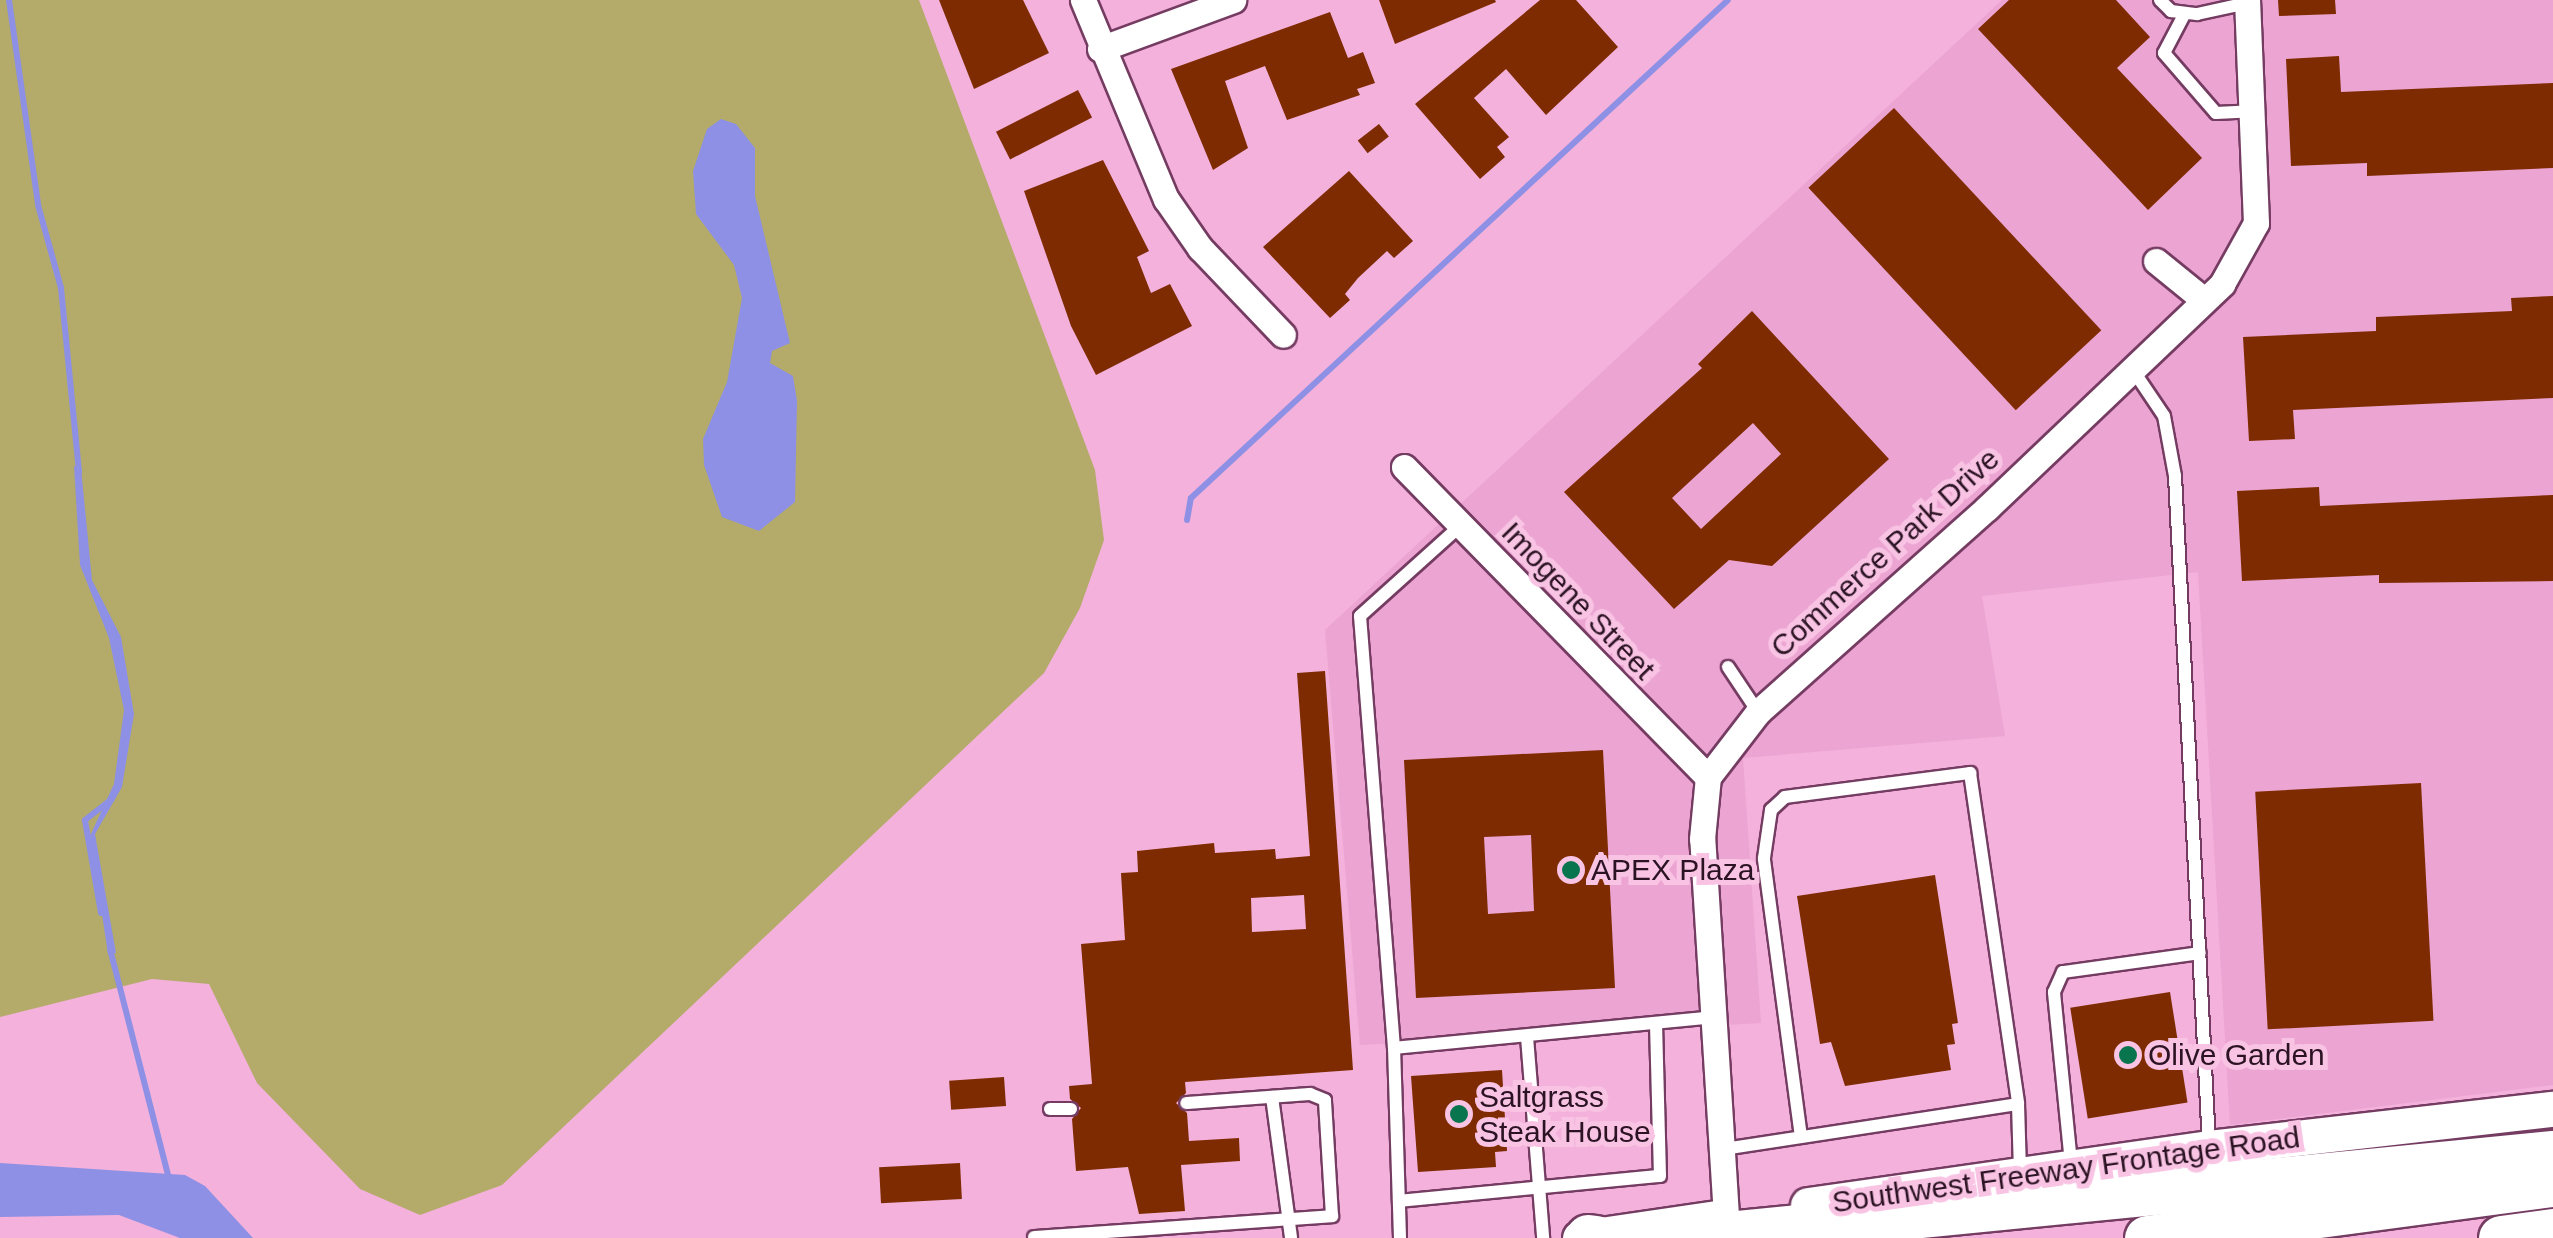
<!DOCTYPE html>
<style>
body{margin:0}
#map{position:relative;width:2553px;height:1238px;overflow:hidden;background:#f3b1db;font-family:Arial,sans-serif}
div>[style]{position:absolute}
.built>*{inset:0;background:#eca4d2}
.green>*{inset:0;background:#b4ab6b}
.water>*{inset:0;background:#8d90e4}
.stream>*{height:6px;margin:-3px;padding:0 3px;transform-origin:3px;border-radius:3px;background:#8d90e4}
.building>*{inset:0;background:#7e2b01;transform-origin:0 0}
.roads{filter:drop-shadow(2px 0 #753c62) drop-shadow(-2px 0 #753c62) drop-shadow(0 2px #753c62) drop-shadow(0 -2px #753c62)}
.lane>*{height:12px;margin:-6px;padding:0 6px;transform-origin:6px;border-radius:6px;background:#fff}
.street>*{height:25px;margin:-12.5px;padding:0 12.5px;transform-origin:12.5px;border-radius:12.5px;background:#fff}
.secondary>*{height:35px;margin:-17.5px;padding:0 17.5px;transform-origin:17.5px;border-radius:17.5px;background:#fff}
.highway>*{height:45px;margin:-22.5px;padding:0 22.5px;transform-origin:22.5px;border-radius:22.5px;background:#fff}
.dots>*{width:28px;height:28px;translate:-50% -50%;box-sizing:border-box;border:5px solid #f9c3e4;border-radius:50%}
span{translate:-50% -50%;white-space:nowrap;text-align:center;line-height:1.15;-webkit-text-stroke:10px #f9c3e4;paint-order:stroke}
.street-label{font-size:30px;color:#2b1323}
.poi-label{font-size:30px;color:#2b1323}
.left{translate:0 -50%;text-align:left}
</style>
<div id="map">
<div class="built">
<i style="clip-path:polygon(2002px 0,2553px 0,2553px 1085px,2230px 1125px,2198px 572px,1982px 596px,2005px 736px,1743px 758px,1761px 1023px,1360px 1045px,1325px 630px)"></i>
</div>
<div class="green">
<i style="clip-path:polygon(0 0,919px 0,1095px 470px,1104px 540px,1080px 608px,1044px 673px,502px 1185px,420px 1215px,360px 1189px,257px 1083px,209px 984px,152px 979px,0 1017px)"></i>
</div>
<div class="water">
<i style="clip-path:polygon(721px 119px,736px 124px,755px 148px,755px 196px,790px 343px,772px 351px,770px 363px,793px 376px,797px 401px,795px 502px,759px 531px,722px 517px,704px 465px,703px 439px,727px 382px,742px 298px,734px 265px,696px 214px,693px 171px,707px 129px)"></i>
<i style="clip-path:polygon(74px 466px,81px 468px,92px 580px,121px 637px,134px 714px,122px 787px,95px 834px,116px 953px,108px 954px,90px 836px,114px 784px,124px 710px,109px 638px,80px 565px)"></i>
<i style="clip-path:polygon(0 1163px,185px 1175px,205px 1186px,253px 1238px,180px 1238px,119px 1215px,0 1217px)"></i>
</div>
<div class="stream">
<i style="left:9px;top:0;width:207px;rotate:81.9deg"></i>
<i style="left:38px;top:205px;width:86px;rotate:74.5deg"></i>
<i style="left:61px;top:288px;width:185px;rotate:84.4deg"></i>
<i style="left:1187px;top:520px;width:22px;rotate:-80deg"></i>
<i style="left:1191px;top:498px;width:732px;rotate:-42.84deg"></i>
<i style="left:101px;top:913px;width:94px;rotate:-99.8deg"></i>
<i style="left:85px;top:820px;width:34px;rotate:-38deg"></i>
<i style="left:110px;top:949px;width:237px;rotate:75.6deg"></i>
</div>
<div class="building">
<i style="clip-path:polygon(939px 0,1023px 0,1049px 53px,974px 89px)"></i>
<i style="clip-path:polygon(1379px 0,1495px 0,1496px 2px,1395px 44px)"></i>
<i style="clip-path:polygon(1540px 0,1576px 0,1618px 47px,1546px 115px,1506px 69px,1474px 98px,1509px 137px,1497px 147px,1505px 157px,1480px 179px,1415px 104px)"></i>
<i style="clip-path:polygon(2009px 0,2116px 0,2150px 37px,2117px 68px,2202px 158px,2148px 210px,1978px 29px)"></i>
<i style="clip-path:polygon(2278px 0,2335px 0,2336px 14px,2279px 16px)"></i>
<i style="clip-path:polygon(1330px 12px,1348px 58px,1363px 52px,1375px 83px,1357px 89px,1360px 95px,1287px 120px,1265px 66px,1225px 81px,1248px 148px,1213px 170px,1171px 69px)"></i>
<i style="clip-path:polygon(2339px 56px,2341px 92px,2553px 83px,2553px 168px,2367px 176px,2367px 163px,2291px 166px,2286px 59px)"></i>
<i style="left:1078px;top:90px;width:31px;height:92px;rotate:63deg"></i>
<i style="left:1894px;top:108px;width:304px;height:117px;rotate:47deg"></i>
<i style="left:1379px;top:124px;width:16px;height:27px;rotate:52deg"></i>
<i style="clip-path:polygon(1103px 160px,1149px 251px,1137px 257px,1151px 293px,1170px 284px,1192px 326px,1096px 375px,1071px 326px,1024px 191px)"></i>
<i style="clip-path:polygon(1349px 171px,1413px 241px,1394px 258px,1387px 251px,1358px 278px,1345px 294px,1350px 300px,1330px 318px,1263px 247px)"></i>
<i style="clip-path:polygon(2553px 296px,2553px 398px,2293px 410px,2295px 439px,2249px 441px,2243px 337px,2376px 331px,2376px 317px,2512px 311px,2511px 298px)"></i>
<i style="clip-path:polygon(evenodd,1752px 311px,1889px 459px,1772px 566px,1729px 560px,1674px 609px,1564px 492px,1702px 368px,1698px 364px,1752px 311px,1753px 423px,1781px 454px,1701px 529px,1672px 498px,1753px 423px)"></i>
<i style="clip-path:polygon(2319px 487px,2320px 506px,2553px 495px,2553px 581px,2379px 583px,2379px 575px,2242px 581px,2237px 491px)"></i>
<i style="clip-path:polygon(evenodd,1325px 671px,1353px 1070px,1185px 1082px,1186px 1093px,1176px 1103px,1187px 1113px,1189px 1141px,1239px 1138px,1240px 1161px,1181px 1165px,1185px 1211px,1139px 1214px,1128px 1167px,1076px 1171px,1072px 1119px,1081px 1108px,1070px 1099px,1069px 1086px,1092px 1084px,1081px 944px,1125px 940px,1121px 873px,1138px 872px,1137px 851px,1214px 843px,1215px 853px,1275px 849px,1276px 859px,1310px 856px,1297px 673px,1325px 671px,1304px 895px,1306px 929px,1252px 932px,1251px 898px,1304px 895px)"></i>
<i style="clip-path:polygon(evenodd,1603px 750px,1615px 988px,1416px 998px,1404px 760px,1603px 750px,1531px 835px,1534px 911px,1488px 914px,1484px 837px,1531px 835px)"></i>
<i style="left:2421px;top:783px;width:238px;height:166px;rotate:87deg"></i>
<i style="clip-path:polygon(1935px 875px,1958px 1023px,1952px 1024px,1955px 1044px,1947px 1045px,1951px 1070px,1845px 1086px,1831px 1042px,1820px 1044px,1797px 896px)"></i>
<i style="left:2170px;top:992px;width:112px;height:101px;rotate:81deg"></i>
<i style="clip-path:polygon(1502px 1070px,1507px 1151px,1495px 1152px,1496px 1167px,1418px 1172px,1411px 1076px)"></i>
<i style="left:1004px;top:1077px;width:29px;height:55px;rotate:86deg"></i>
<i style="left:960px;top:1163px;width:36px;height:81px;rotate:87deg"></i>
</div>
<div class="roads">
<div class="lane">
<i style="left:2160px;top:0;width:16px;rotate:45deg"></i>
<i style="left:2171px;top:11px;width:26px;rotate:7deg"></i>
<i style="left:2197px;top:14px;width:51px;rotate:-12.4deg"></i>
<i style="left:2185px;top:13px;width:45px;rotate:117.7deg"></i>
<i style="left:2164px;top:53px;width:79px;rotate:49.1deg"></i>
<i style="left:2216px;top:113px;width:35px;rotate:-3deg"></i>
<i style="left:2133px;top:370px;width:55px;rotate:56deg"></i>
<i style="left:2164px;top:416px;width:61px;rotate:79.6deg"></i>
<i style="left:2175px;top:476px;width:671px;rotate:87.09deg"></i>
<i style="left:1728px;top:667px;width:54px;rotate:56.3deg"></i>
<i style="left:1527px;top:1037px;width:202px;rotate:85.4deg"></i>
<i style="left:1394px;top:1048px;width:322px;rotate:-5.5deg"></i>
<i style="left:1272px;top:1097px;width:142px;rotate:82.3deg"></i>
<i style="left:1050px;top:1109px;width:21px"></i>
<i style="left:1801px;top:1137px;width:281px;rotate:-97.6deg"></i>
<i style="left:1764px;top:858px;width:49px;rotate:-81.7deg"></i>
<i style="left:1771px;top:810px;width:19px;rotate:-43deg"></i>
<i style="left:1785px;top:797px;width:187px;rotate:-7.4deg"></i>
<i style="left:1970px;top:773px;width:334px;rotate:81.7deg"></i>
<i style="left:2018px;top:1104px;width:67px;rotate:88.3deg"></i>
<i style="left:1724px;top:1149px;width:297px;rotate:-8.7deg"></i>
<i style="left:2071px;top:1163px;width:172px;rotate:-95.7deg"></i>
<i style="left:2054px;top:992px;width:22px;rotate:-66deg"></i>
<i style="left:2063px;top:972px;width:138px;rotate:-7.9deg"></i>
<i style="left:1399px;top:1201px;width:262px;rotate:-5.5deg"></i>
<i style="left:1660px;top:1176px;width:152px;rotate:-91.5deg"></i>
<i style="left:1034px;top:1237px;width:299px;rotate:-4deg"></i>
<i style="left:1332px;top:1216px;width:116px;rotate:-93.5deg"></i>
<i style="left:1325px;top:1100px;width:16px;rotate:-158deg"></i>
<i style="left:1310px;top:1094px;width:124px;rotate:175.8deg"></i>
<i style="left:1400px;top:1238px;width:190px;rotate:-91.8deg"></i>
<i style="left:1394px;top:1048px;width:433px;rotate:-94.5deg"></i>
<i style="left:1360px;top:616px;width:135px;rotate:-42deg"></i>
</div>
<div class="street">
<i style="left:1083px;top:0;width:216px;rotate:67.4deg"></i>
<i style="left:1166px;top:199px;width:60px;rotate:55.2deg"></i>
<i style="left:1200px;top:248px;width:120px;rotate:46.3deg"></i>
<i style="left:1100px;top:49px;width:142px;rotate:-20.2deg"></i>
<i style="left:2156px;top:261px;width:62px;rotate:39.1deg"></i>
<i style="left:1404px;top:467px;width:434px;rotate:45.6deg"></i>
<i style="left:1726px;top:1216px;width:378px;rotate:-93.6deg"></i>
<i style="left:1702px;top:839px;width:62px;rotate:-84.5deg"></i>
<i style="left:1708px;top:777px;width:82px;rotate:-52.4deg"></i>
<i style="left:1758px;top:712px;width:307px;rotate:-41.7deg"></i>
<i style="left:1987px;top:508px;width:325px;rotate:-43.6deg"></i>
<i style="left:2222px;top:284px;width:70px;rotate:-60.9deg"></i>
<i style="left:2256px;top:223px;width:223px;rotate:-92.3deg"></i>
</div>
<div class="secondary">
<i style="left:1808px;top:1205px;width:405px;rotate:-8.1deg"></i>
<i style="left:2209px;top:1148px;width:346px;rotate:-6.5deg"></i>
<i style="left:1580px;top:1238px;width:138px;rotate:-8.3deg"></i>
</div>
<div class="highway">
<i style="left:1588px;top:1237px;width:8px;rotate:7deg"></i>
<i style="left:1687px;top:1238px;width:870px;rotate:-5.61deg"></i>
<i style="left:2147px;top:1238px;width:410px;rotate:-7.6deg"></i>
<i style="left:2501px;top:1238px;width:52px;rotate:-7.7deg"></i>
</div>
</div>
<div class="dots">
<i style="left:1571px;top:870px;background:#09754e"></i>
<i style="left:2128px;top:1055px;background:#09754e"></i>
<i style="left:1459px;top:1114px;background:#09754e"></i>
</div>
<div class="street-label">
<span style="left:1885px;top:553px;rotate:-42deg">Commerce Park Drive</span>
<span style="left:1578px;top:601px;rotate:46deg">Imogene Street</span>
<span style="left:2066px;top:1170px;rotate:-8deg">Southwest Freeway Frontage Road</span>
</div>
<div class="poi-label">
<span class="left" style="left:1591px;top:870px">APEX Plaza</span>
<span class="left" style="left:2148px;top:1055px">Olive Garden</span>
<span class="left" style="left:1479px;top:1114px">Saltgrass<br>Steak House</span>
</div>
</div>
